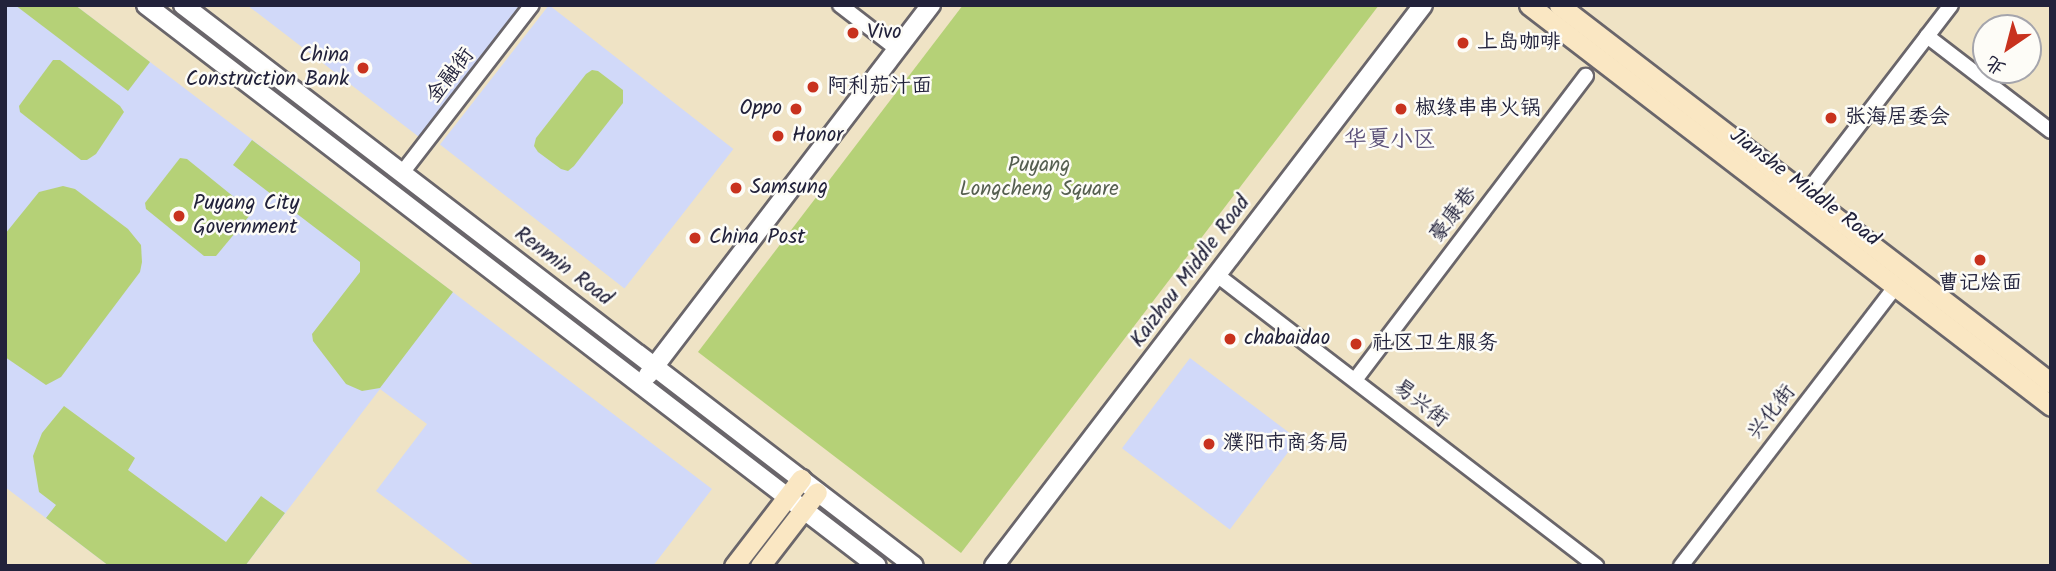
<!DOCTYPE html>
<meta charset="utf-8">
<style>
body{margin:0}
#map{position:relative;width:2056px;height:571px;overflow:hidden;background:#efe3c5;font-family:Kalam,"LXGW WenKai TC",sans-serif}
div>[style]{position:absolute}
.built>*{inset:0;background:#d1d9f9;transform-origin:0 0}
.green>*{inset:0;background:#b5d177}
.roads{filter:drop-shadow(2px 0 #6a666b) drop-shadow(-2px 0 #6a666b) drop-shadow(0 2px #6a666b) drop-shadow(0 -2px #6a666b)}
.minor>*{height:14px;margin:-7px;padding:0 7px;transform-origin:7px;border-radius:7px;background:#fff}
.tertiary>*{height:18px;margin:-9px;padding:0 9px;transform-origin:9px;border-radius:9px;background:#fff}
.secondary>*{height:19px;margin:-9.5px;padding:0 9.5px;transform-origin:9.5px;border-radius:9.5px;background:#fae7c3}
.dots>*{width:19px;height:19px;translate:-50% -50%;box-sizing:border-box;border:4px solid #fdfcf7;border-radius:50%}
span{translate:-50% -50%;white-space:nowrap;text-align:center;line-height:1.15;-webkit-text-stroke:5px #fdfcf7;paint-order:stroke}
.poi-label{font-size:21px;color:#22223b}
.left{translate:0 -50%;text-align:left}
.right{translate:-100% -50%;text-align:right}
.street-label{font-size:21px;color:#22223b}
.park-label{font-size:21px;color:#555f50}
.neighbourhood-label{font-size:23px;color:#5c5279}
.frame{position:absolute;inset:0;border:7px solid #22223b;pointer-events:none}
.north{position:absolute;left:1972px;top:14px;width:70px;height:70px;box-sizing:border-box;background:#fdfcf7;border:2px solid #a5a5ac;border-radius:50%;rotate:215deg;font-size:19px;font-weight:700;line-height:28px;text-align:center;color:#22223b}
.north::after{content:'';display:block;margin:auto;width:24px;height:32px;background:#c8321e;clip-path:polygon(50% 0,100% 100%,50% 72%,0 100%)}
</style>
<div id="map">
<div class="built">
<i style="clip-path:polygon(5px 5px,75px 5px,712px 489px,653px 566px,475px 566px,376px 491px,427px 424px,380px 389px,245px 566px,109px 566px,5px 487px)"></i>
<i style="clip-path:polygon(247px 5px,520px 5px,419px 137px)"></i>
<i style="left:549px;top:5px;width:234px;height:177px;rotate:38deg"></i>
<i style="left:1190px;top:358px;width:135px;height:113px;rotate:37deg"></i>
</div>
<div class="green">
<i style="clip-path:polygon(15px 5px,75px 5px,150px 62px,128px 91px)"></i>
<i style="clip-path:polygon(963px 5px,1379px 5px,961px 553px,698px 352px)"></i>
<i style="clip-path:polygon(53px 60px,60px 60px,120px 106px,124px 112px,96px 154px,87px 160px,81px 160px,20px 112px,19px 106px)"></i>
<i style="clip-path:polygon(592px 70px,598px 71px,623px 90px,623px 103px,574px 166px,568px 171px,561px 169px,538px 152px,534px 146px,536px 138px,586px 74px)"></i>
<i style="clip-path:polygon(252px 140px,453px 292px,380px 388px,362px 391px,346px 384px,313px 341px,312px 334px,360px 272px,360px 262px,233px 165px)"></i>
<i style="clip-path:polygon(180px 158px,187px 159px,250px 210px,250px 215px,216px 256px,204px 256px,146px 209px,145px 203px)"></i>
<i style="clip-path:polygon(63px 186px,75px 189px,128px 229px,141px 245px,142px 262px,140px 272px,61px 377px,46px 385px,5px 357px,5px 234px,39px 192px)"></i>
<i style="clip-path:polygon(64px 406px,135px 458px,128px 470px,226px 542px,261px 496px,285px 513px,245px 566px,109px 566px,46px 518px,56px 505px,39px 492px,33px 456px,42px 433px)"></i>
</div>
<div class="roads">
<div class="minor">
<i style="left:840px;top:5px;width:72px;rotate:37.7deg"></i>
<i style="left:1927px;top:36px;width:156px;rotate:37.5deg"></i>
<i style="left:402px;top:173px;width:212px;rotate:-52.3deg"></i>
<i style="left:1806px;top:194px;width:238px;rotate:-52.5deg"></i>
<i style="left:1217px;top:275px;width:478px;rotate:37.5deg"></i>
<i style="left:1355px;top:380px;width:382px;rotate:-52.8deg"></i>
<i style="left:1681px;top:566px;width:352px;rotate:-52.5deg"></i>
</div>
<div class="tertiary">
<i style="left:146px;top:5px;width:921px;rotate:37.5deg"></i>
<i style="left:183px;top:5px;width:921px;rotate:37.5deg"></i>
<i style="left:648px;top:375px;width:466px;rotate:-52.6deg"></i>
<i style="left:994px;top:566px;width:706px;rotate:-52.59deg"></i>
</div>
<div class="secondary">
<i style="left:1529px;top:5px;width:658px;rotate:37.53deg"></i>
<i style="left:1559px;top:5px;width:620px;rotate:37.53deg"></i>
<i style="left:734px;top:566px;width:110px;rotate:-52.4deg"></i>
<i style="left:760px;top:566px;width:93px;rotate:-52.4deg"></i>
</div>
</div>
<div class="dots">
<i style="left:853px;top:33px;background:#c8321e"></i>
<i style="left:1463px;top:43px;background:#c8321e"></i>
<i style="left:363px;top:68px;background:#c8321e"></i>
<i style="left:813px;top:87px;background:#c8321e"></i>
<i style="left:796px;top:109px;background:#c8321e"></i>
<i style="left:1401px;top:109px;background:#c8321e"></i>
<i style="left:1831px;top:118px;background:#c8321e"></i>
<i style="left:778px;top:136px;background:#c8321e"></i>
<i style="left:736px;top:188px;background:#c8321e"></i>
<i style="left:179px;top:216px;background:#c8321e"></i>
<i style="left:695px;top:238px;background:#c8321e"></i>
<i style="left:1980px;top:260px;background:#c8321e"></i>
<i style="left:1230px;top:339px;background:#c8321e"></i>
<i style="left:1356px;top:344px;background:#c8321e"></i>
<i style="left:1209px;top:444px;background:#c8321e"></i>
</div>
<div class="poi-label">
<span class="left" style="left:867px;top:33px">Vivo</span>
<span class="left" style="left:1477px;top:43px">上岛咖啡</span>
<span class="right" style="left:349px;top:68px">China<br>Construction Bank</span>
<span class="left" style="left:827px;top:87px">阿利茄汁面</span>
<span class="right" style="left:782px;top:109px">Oppo</span>
<span class="left" style="left:1415px;top:109px">椒缘串串火锅</span>
<span class="left" style="left:1845px;top:118px">张海居委会</span>
<span class="left" style="left:792px;top:136px">Honor</span>
<span class="left" style="left:750px;top:188px">Samsung</span>
<span class="left" style="left:193px;top:216px">Puyang City<br>Government</span>
<span class="left" style="left:709px;top:238px">China Post</span>
<span style="left:1980px;top:284px">曹记烩面</span>
<span class="left" style="left:1244px;top:339px">chabaidao</span>
<span class="left" style="left:1372px;top:344px">社区卫生服务</span>
<span class="left" style="left:1223px;top:444px">濮阳市商务局</span>
</div>
<div class="street-label">
<span style="left:451px;top:76px;rotate:-52deg">金融街</span>
<span style="left:1804px;top:188px;rotate:37deg">Jianshe Middle Road</span>
<span style="left:1454px;top:215px;rotate:-53deg">豪康巷</span>
<span style="left:563px;top:267px;rotate:37deg">Renmin Road</span>
<span style="left:1191px;top:272px;rotate:-53deg">Kaizhou Middle Road</span>
<span style="left:1420px;top:404px;rotate:38deg">易兴街</span>
<span style="left:1772px;top:413px;rotate:-52deg">兴化街</span>
</div>
<div class="park-label">
<span style="left:1039px;top:178px">Puyang<br>Longcheng Square</span>
</div>
<div class="neighbourhood-label">
<span style="left:1390px;top:140px">华夏小区</span>
</div>
<div class="frame"></div>
<div class="north">北</div>
</div>
